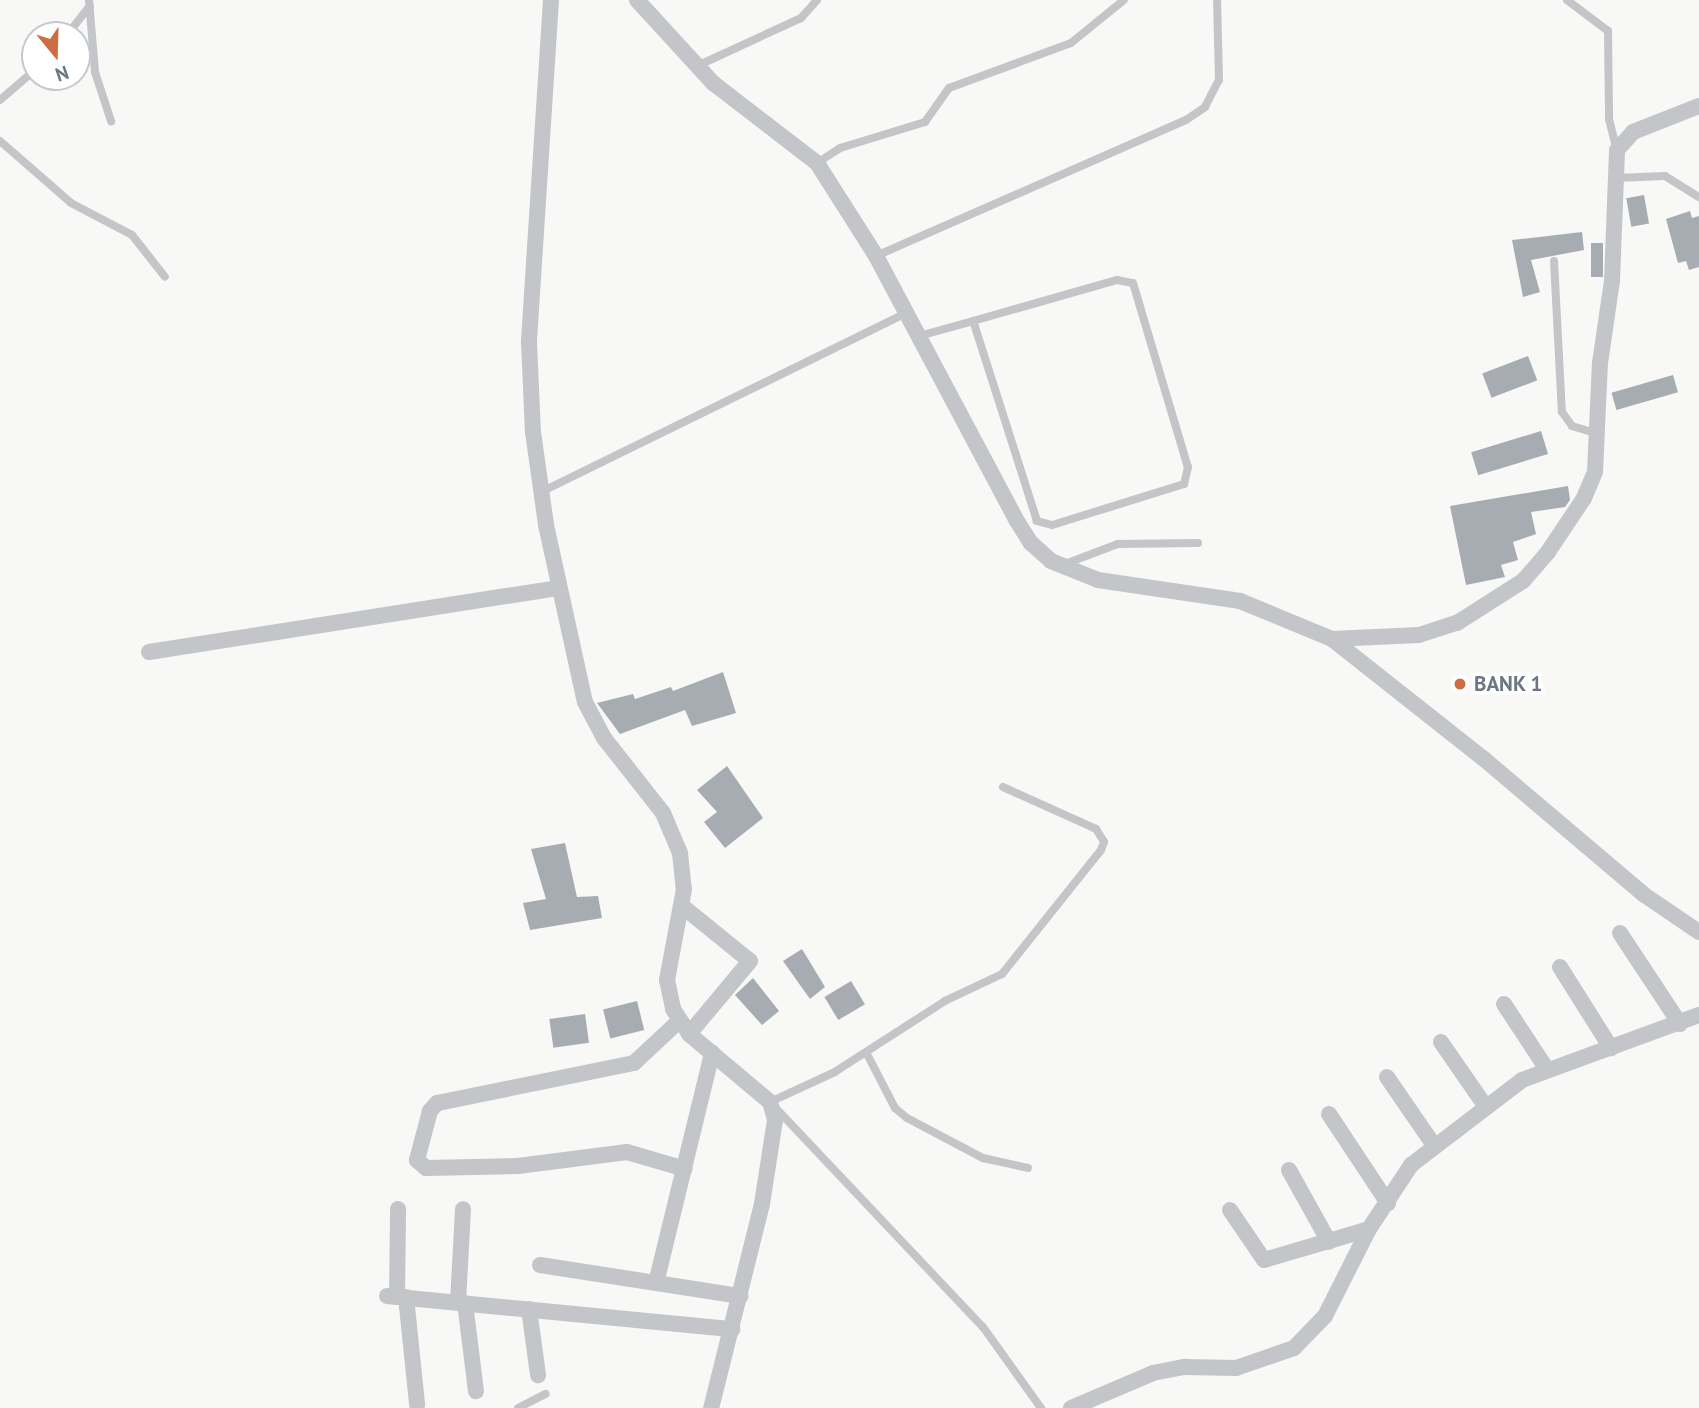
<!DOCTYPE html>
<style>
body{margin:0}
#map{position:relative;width:1699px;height:1408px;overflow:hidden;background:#f8f8f6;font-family:"PT Sans",sans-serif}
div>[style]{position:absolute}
.building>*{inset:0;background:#a6acb2;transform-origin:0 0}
.lane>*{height:8px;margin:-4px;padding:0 4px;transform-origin:4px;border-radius:4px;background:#c3c5c9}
.street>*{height:16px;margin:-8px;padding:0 8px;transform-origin:8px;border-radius:8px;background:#c3c5c9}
.dots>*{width:19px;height:19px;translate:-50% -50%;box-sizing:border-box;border:4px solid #fff;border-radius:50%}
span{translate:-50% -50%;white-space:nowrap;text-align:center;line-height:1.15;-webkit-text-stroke:7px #fff;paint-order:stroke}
.poi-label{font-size:21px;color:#6c7783;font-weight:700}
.left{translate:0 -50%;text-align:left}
.north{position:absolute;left:21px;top:21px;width:70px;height:70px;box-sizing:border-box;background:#fff;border:2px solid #c4c9cd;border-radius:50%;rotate:161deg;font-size:19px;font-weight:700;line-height:28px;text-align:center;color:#6c7783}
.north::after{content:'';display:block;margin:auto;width:24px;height:32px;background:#cd6e42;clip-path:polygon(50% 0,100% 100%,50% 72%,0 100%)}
</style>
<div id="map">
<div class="building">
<i style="left:1644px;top:195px;width:29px;height:18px;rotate:80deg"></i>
<i style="clip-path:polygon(1690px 211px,1692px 218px,1699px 216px,1699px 267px,1689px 270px,1686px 261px,1678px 263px,1666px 219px)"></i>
<i style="clip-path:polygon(1582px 232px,1584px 250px,1531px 260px,1540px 292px,1523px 297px,1512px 240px)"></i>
<i style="left:1591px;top:243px;width:12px;height:34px"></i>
<i style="left:1528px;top:356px;width:26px;height:49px;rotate:69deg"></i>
<i style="left:1673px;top:375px;width:18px;height:64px;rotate:74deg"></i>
<i style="left:1541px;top:431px;width:24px;height:73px;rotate:73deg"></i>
<i style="clip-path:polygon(1568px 486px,1570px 500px,1565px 507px,1531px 512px,1536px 534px,1513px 542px,1518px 560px,1501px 565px,1505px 577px,1466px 585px,1450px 506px)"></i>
<i style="clip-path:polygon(723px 672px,736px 713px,692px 726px,685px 710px,620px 734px,597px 703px,633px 694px,635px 699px,671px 687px,673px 691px)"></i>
<i style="clip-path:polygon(727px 766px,763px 818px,725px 848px,704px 822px,717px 812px,697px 790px)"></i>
<i style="clip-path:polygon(565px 843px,577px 897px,598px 896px,602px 918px,530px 930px,523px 903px,546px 899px,531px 849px)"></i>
<i style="clip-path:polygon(802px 949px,825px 987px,810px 999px,783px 961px)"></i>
<i style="clip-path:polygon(753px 978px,779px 1011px,762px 1025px,735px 995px)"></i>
<i style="left:851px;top:981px;width:27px;height:31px;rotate:59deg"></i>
<i style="left:637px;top:1001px;width:30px;height:35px;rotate:76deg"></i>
<i style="left:585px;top:1014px;width:29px;height:36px;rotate:82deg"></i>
</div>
<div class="lane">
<i style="left:89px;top:0;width:72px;rotate:85.2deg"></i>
<i style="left:95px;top:72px;width:52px;rotate:71.9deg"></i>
<i style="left:1567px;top:0;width:51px;rotate:37.1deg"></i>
<i style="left:1608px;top:31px;width:88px;rotate:89.3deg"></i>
<i style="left:1609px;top:119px;width:32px;rotate:76deg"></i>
<i style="left:67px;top:35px;width:37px;rotate:-52deg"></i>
<i style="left:697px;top:66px;width:115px;rotate:-24.8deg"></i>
<i style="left:801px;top:18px;width:24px;rotate:-48deg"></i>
<i style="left:0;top:100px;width:46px;rotate:-40.6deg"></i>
<i style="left:0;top:141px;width:94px;rotate:41.1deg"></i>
<i style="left:71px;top:203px;width:69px;rotate:27.7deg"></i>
<i style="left:132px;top:235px;width:53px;rotate:51.8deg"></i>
<i style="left:817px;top:163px;width:27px;rotate:-33deg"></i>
<i style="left:840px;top:148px;width:89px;rotate:-17deg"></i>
<i style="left:925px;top:122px;width:42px;rotate:-54.8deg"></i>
<i style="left:949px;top:88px;width:130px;rotate:-20.2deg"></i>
<i style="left:1071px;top:43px;width:68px;rotate:-39.1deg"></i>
<i style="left:1615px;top:178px;width:50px;rotate:-2.3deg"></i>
<i style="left:1665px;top:176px;width:40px;rotate:32deg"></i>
<i style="left:876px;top:256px;width:339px;rotate:-23.7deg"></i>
<i style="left:1186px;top:120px;width:23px;rotate:-34deg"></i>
<i style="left:1205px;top:107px;width:30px;rotate:-63deg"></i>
<i style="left:1219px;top:80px;width:80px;rotate:-91.4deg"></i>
<i style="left:1554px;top:261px;width:151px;rotate:87deg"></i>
<i style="left:1562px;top:412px;width:17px;rotate:54deg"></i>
<i style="left:1572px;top:426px;width:28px;rotate:17deg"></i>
<i style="left:919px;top:336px;width:56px;rotate:-15.5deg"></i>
<i style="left:973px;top:321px;width:150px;rotate:-15.9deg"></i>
<i style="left:1117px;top:280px;width:16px;rotate:11deg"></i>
<i style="left:1133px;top:283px;width:192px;rotate:73.4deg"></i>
<i style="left:1188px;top:467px;width:17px;rotate:103deg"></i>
<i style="left:1184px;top:484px;width:138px;rotate:162.7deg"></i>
<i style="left:1052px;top:525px;width:16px;rotate:-165deg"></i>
<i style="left:1037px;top:521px;width:210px;rotate:-107.7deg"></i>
<i style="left:541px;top:492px;width:407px;rotate:-26.1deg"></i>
<i style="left:1065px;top:564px;width:57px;rotate:-20.7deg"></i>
<i style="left:1118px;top:544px;width:80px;rotate:-0.7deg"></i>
<i style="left:1003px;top:787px;width:102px;rotate:24.3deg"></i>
<i style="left:1096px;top:829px;width:15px;rotate:58deg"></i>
<i style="left:1104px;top:842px;width:9px;rotate:111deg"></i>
<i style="left:1101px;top:850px;width:159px;rotate:128.6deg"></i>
<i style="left:1002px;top:974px;width:63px;rotate:154.7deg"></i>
<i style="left:945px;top:1001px;width:131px;rotate:147.2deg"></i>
<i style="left:835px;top:1072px;width:72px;rotate:155.2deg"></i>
<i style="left:770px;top:1102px;width:310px;rotate:46.6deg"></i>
<i style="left:983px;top:1327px;width:100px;rotate:54.4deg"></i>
<i style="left:867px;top:1054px;width:61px;rotate:62.6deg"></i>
<i style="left:895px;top:1108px;width:16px;rotate:40deg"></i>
<i style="left:907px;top:1118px;width:86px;rotate:27.8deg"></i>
<i style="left:983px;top:1158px;width:46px;rotate:12.5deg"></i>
<i style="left:518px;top:1408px;width:31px;rotate:-27deg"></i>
</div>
<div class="street">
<i style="left:551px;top:0;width:343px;rotate:93.7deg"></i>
<i style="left:529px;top:342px;width:90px;rotate:87.5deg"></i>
<i style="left:533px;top:432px;width:94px;rotate:82deg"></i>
<i style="left:546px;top:525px;width:181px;rotate:77.6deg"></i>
<i style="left:585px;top:702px;width:41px;rotate:62.2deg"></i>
<i style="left:604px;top:738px;width:95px;rotate:51.8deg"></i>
<i style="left:663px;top:813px;width:43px;rotate:67deg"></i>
<i style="left:680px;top:853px;width:36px;rotate:84deg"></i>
<i style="left:684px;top:889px;width:93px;rotate:100.6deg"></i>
<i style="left:667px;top:980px;width:30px;rotate:78deg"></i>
<i style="left:673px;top:1009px;width:30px;rotate:57deg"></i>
<i style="left:689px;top:1034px;width:106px;rotate:40deg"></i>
<i style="left:770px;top:1102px;width:19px;rotate:74deg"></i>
<i style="left:775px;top:1120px;width:85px;rotate:98.8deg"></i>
<i style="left:762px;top:1204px;width:210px;rotate:104deg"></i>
<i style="left:637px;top:0;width:113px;rotate:47.5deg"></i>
<i style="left:713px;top:83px;width:131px;rotate:37.6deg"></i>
<i style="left:817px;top:163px;width:110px;rotate:57.6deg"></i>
<i style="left:876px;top:256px;width:300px;rotate:62deg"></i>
<i style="left:1017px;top:521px;width:26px;rotate:58deg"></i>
<i style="left:1031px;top:543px;width:27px;rotate:42deg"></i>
<i style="left:1051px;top:561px;width:51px;rotate:22deg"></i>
<i style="left:1098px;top:580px;width:144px;rotate:8.4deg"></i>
<i style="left:1240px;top:601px;width:100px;rotate:22.4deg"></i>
<i style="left:1332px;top:639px;width:194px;rotate:38.3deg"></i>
<i style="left:1484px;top:759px;width:209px;rotate:40.3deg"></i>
<i style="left:1643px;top:894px;width:68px;rotate:34.2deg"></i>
<i style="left:1332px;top:639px;width:87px;rotate:-2.6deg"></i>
<i style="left:1419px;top:635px;width:40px;rotate:-18deg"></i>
<i style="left:1457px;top:623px;width:78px;rotate:-32.5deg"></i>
<i style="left:1523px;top:581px;width:38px;rotate:-49deg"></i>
<i style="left:1548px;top:552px;width:65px;rotate:-56.3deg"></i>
<i style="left:1584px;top:498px;width:28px;rotate:-67deg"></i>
<i style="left:1595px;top:472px;width:109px;rotate:-87.4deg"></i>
<i style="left:1600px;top:363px;width:83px;rotate:-81.7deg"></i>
<i style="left:1612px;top:281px;width:131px;rotate:-87.8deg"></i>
<i style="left:1617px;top:150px;width:24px;rotate:-48deg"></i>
<i style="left:1633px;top:132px;width:71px;rotate:-21.5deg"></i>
<i style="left:149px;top:652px;width:415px;rotate:-8.9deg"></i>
<i style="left:682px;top:906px;width:87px;rotate:39deg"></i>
<i style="left:750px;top:961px;width:95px;rotate:129.9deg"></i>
<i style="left:1620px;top:933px;width:109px;rotate:56.6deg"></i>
<i style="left:1560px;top:967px;width:96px;rotate:57.8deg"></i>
<i style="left:1504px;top:1004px;width:77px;rotate:56.7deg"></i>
<i style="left:678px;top:1022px;width:60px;rotate:137deg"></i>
<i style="left:634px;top:1063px;width:201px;rotate:168.5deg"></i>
<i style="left:437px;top:1103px;width:11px;rotate:131deg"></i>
<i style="left:430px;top:1111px;width:51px;rotate:104.9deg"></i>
<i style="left:417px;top:1160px;width:12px;rotate:42deg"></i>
<i style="left:426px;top:1168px;width:92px;rotate:-1.2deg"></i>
<i style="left:518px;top:1166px;width:110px;rotate:-7.3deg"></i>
<i style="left:627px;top:1152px;width:60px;rotate:16.3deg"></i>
<i style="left:1441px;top:1042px;width:79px;rotate:55.3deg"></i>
<i style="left:1387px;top:1077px;width:81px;rotate:55.5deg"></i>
<i style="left:1329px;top:1114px;width:107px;rotate:56.5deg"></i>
<i style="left:1289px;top:1170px;width:82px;rotate:60.9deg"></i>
<i style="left:1230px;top:1210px;width:60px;rotate:55.8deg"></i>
<i style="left:1264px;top:1260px;width:109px;rotate:-16.4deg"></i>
<i style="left:1369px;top:1229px;width:77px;rotate:-56.7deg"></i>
<i style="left:1411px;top:1165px;width:140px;rotate:-37.4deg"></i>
<i style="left:1522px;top:1080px;width:189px;rotate:-20.2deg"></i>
<i style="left:540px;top:1265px;width:203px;rotate:8.8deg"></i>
<i style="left:657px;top:1279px;width:233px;rotate:-76.3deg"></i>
<i style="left:387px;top:1296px;width:347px;rotate:5.5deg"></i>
<i style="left:397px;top:1297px;width:88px;rotate:-89.3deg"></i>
<i style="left:406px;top:1297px;width:108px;rotate:84.1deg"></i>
<i style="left:458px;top:1302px;width:93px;rotate:-86.9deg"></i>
<i style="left:465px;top:1303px;width:89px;rotate:82.9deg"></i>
<i style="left:529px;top:1309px;width:67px;rotate:82.2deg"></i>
<i style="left:1071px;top:1408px;width:89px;rotate:-23.1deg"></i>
<i style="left:1153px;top:1373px;width:33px;rotate:-11deg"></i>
<i style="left:1185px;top:1367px;width:51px;rotate:1.1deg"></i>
<i style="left:1236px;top:1368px;width:61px;rotate:-19deg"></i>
<i style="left:1294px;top:1348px;width:45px;rotate:-45.9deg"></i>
<i style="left:1325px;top:1316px;width:97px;rotate:-63.2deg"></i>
</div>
<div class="dots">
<i style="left:1460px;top:684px;background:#cd6e42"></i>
</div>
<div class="poi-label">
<span class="left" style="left:1474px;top:684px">BANK 1</span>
</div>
<div class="north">N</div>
</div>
